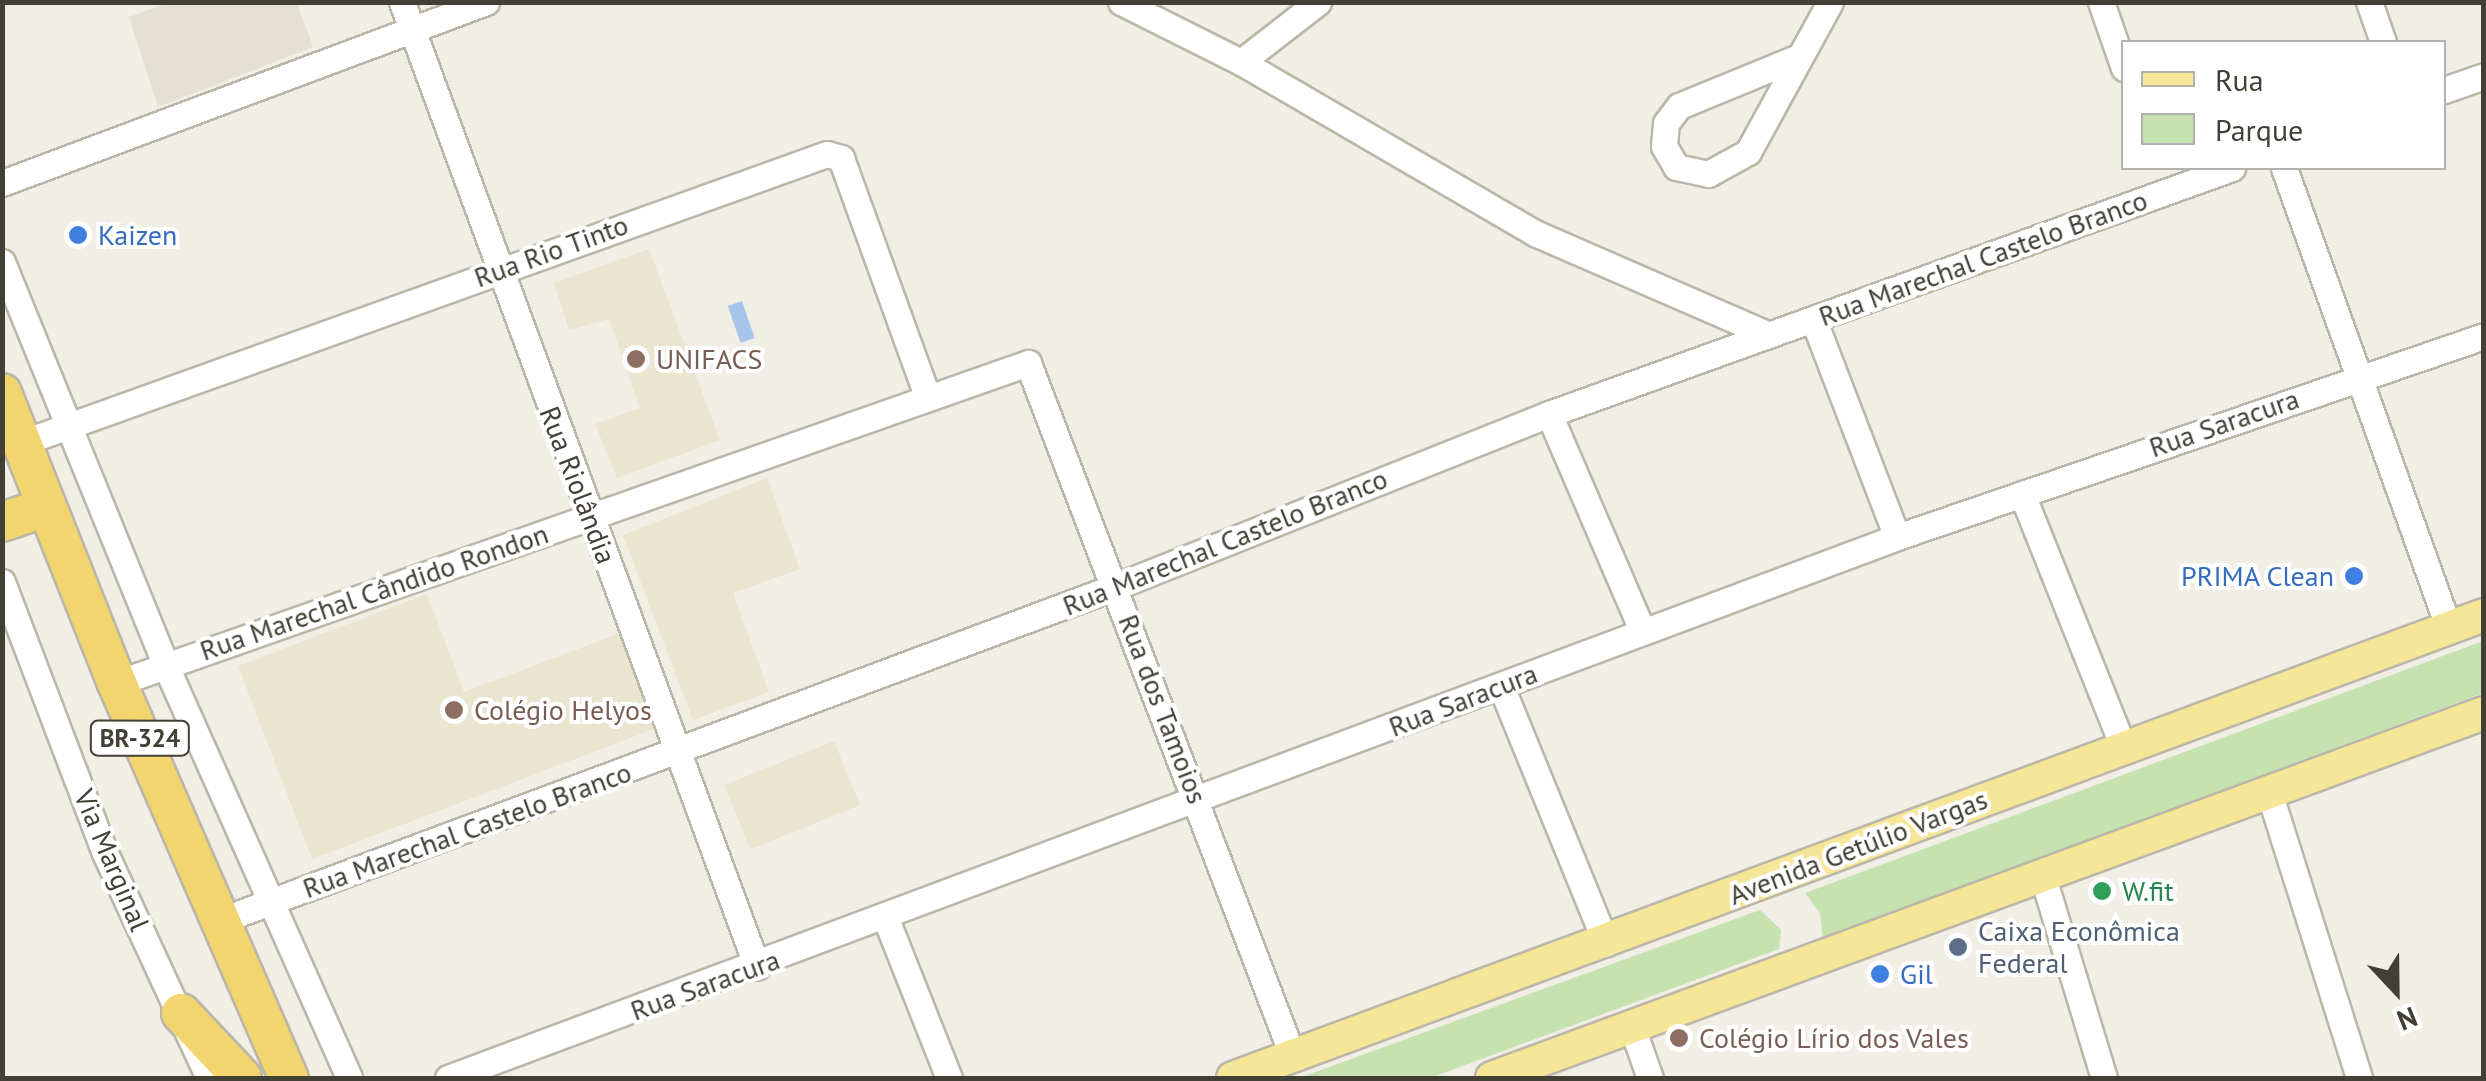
<!DOCTYPE html>
<meta charset="utf-8">
<style>
body{margin:0}
#map{position:relative;width:2486px;height:1081px;overflow:hidden;background:#f1eee5;font-family:"PT Sans",sans-serif}
div>[style]{position:absolute}
.residential>*{inset:0;background:#e4e1d3}
.education>*{inset:0;background:#e9e5cf;transform-origin:0 0}
.green>*{inset:0;background:#c6e2b0}
.water>*{inset:0;background:#a5c6ea;transform-origin:0 0}
.roads{filter:drop-shadow(2px 0 #bbb7a8) drop-shadow(-2px 0 #bbb7a8) drop-shadow(0 2px #bbb7a8) drop-shadow(0 -2px #bbb7a8)}
.minor>*{height:25px;margin:-12.5px;padding:0 12.5px;transform-origin:12.5px;border-radius:12.5px;background:#fff}
.major>*{height:32px;margin:-16px;padding:0 16px;transform-origin:16px;border-radius:16px;background:#f6e698}
.highway>*{height:38px;margin:-19px;padding:0 19px;transform-origin:19px;border-radius:19px;background:#f2d56e}
.dots>*{width:28px;height:28px;translate:-50% -50%;box-sizing:border-box;border:5px solid #fff;border-radius:50%}
span{translate:-50% -50%;white-space:nowrap;text-align:center;line-height:1.15;-webkit-text-stroke:8px #fff;paint-order:stroke}
.shield-label span{padding:2px 8px;background:#fff;border:2px solid;border-radius:8px;-webkit-text-stroke-width:0}
.shield-label{font-size:25px;color:#423f35;font-weight:700}
.shop-label{font-size:28px;color:#366cbe}
.left{translate:0 -50%;text-align:left}
.right{translate:-100% -50%;text-align:right}
.street-label{font-size:28px;color:#423f35}
.education-label{font-size:28px;color:#785e54}
.leisure-label{font-size:28px;color:#27864d}
.service-label{font-size:28px;color:#4e5e75}
.frame{position:absolute;inset:0;border:5px solid #423f35;pointer-events:none}
.legend{position:absolute;left:2121px;top:40px;width:325px;height:130px;box-sizing:border-box;background:#fff;border:2px solid #b3b2ae;margin:0;padding:12px 18px;list-style:none;font-size:30px;color:#423f35}
.legend li{display:flex;align-items:center;gap:20px;height:50px}
.legend b{width:50px;border:2px solid #b3b2ae}
.north{position:absolute;left:2346px;top:941px;width:100px;height:100px;-webkit-text-stroke:8px #fff;paint-order:stroke;rotate:158deg;font-size:28px;font-weight:700;line-height:40px;text-align:center;color:#423f35}
.north::after{content:'';display:block;margin:auto;width:35px;height:45px;background:#423f35;clip-path:polygon(50% 0,100% 100%,50% 72%,0 100%)}
</style>
<div id="map">
<div class="residential">
<i style="clip-path:polygon(167px 3px,297px 3px,313px 47px,158px 107px,129px 17px)"></i>
</div>
<div class="education">
<i style="clip-path:polygon(649px 249px,720px 440px,617px 478px,595px 424px,640px 408px,609px 319px,569px 330px,554px 283px)"></i>
<i style="clip-path:polygon(767px 478px,800px 569px,733px 593px,769px 692px,693px 720px,623px 535px)"></i>
<i style="clip-path:polygon(427px 594px,464px 692px,623px 632px,659px 727px,312px 859px,238px 666px)"></i>
<i style="left:834px;top:741px;width:69px;height:118px;rotate:68deg"></i>
</div>
<div class="green">
<i style="clip-path:polygon(2483px 641px,2483px 693px,1823px 938px,1820px 913px,1805px 893px)"></i>
<i style="clip-path:polygon(1760px 910px,1781px 930px,1779px 949px,1430px 1078px,1299px 1078px)"></i>
</div>
<div class="water">
<i style="left:742px;top:301px;width:39px;height:15px;rotate:71deg"></i>
</div>
<div class="roads">
<div class="minor">
<i style="left:402px;top:2px;width:1028px;rotate:69.8deg"></i>
<i style="left:1121px;top:2px;width:134px;rotate:26.6deg"></i>
<i style="left:1241px;top:62px;width:342px;rotate:30.2deg"></i>
<i style="left:1537px;top:234px;width:253px;rotate:23.5deg"></i>
<i style="left:2101px;top:2px;width:70px;rotate:70.8deg"></i>
<i style="left:2369px;top:2px;width:42px;rotate:70.7deg"></i>
<i style="left:1796px;top:58px;width:126px;rotate:157.7deg"></i>
<i style="left:1679px;top:106px;width:21px;rotate:127deg"></i>
<i style="left:1666px;top:123px;width:23px;rotate:95deg"></i>
<i style="left:1664px;top:146px;width:24px;rotate:60deg"></i>
<i style="left:1676px;top:167px;width:33px;rotate:12deg"></i>
<i style="left:1708px;top:174px;width:46px;rotate:-28.8deg"></i>
<i style="left:1748px;top:152px;width:171px;rotate:-61.3deg"></i>
<i style="left:1241px;top:62px;width:98px;rotate:-37.9deg"></i>
<i style="left:2444px;top:90px;width:42px;rotate:-19.3deg"></i>
<i style="left:2284px;top:168px;width:489px;rotate:70.3deg"></i>
<i style="left:2px;top:183px;width:517px;rotate:-20.5deg"></i>
<i style="left:2px;top:262px;width:434px;rotate:67.9deg"></i>
<i style="left:165px;top:664px;width:453px;rotate:66deg"></i>
<i style="left:1814px;top:321px;width:231px;rotate:69deg"></i>
<i style="left:1549px;top:414px;width:237px;rotate:66.7deg"></i>
<i style="left:21px;top:443px;width:856px;rotate:-19.73deg"></i>
<i style="left:827px;top:154px;width:15px;rotate:16deg"></i>
<i style="left:841px;top:158px;width:255px;rotate:70.1deg"></i>
<i style="left:2022px;top:494px;width:272px;rotate:68.2deg"></i>
<i style="left:2px;top:582px;width:290px;rotate:69.2deg"></i>
<i style="left:105px;top:853px;width:248px;rotate:65.2deg"></i>
<i style="left:117px;top:683px;width:966px;rotate:-19.35deg"></i>
<i style="left:1028px;top:363px;width:743px;rotate:69.1deg"></i>
<i style="left:1501px;top:686px;width:278px;rotate:67.8deg"></i>
<i style="left:2269px;top:792px;width:300px;rotate:72.5deg"></i>
<i style="left:2042px;top:874px;width:213px;rotate:73.1deg"></i>
<i style="left:886px;top:919px;width:171px;rotate:68.4deg"></i>
<i style="left:219px;top:921px;width:958px;rotate:-20.46deg"></i>
<i style="left:1117px;top:586px;width:465px;rotate:-21.7deg"></i>
<i style="left:1549px;top:414px;width:726px;rotate:-19.81deg"></i>
<i style="left:1632px;top:1027px;width:54px;rotate:70.6deg"></i>
<i style="left:448px;top:1078px;width:1547px;rotate:-20.47deg"></i>
<i style="left:1897px;top:537px;width:620px;rotate:-18.9deg"></i>
</div>
<div class="major">
<i style="left:1233px;top:1078px;width:1334px;rotate:-20.31deg"></i>
<i style="left:1492px;top:1078px;width:1057px;rotate:-20.2deg"></i>
</div>
<div class="highway">
<i style="left:2px;top:393px;width:312px;rotate:68.4deg"></i>
<i style="left:117px;top:683px;width:431px;rotate:66.5deg"></i>
<i style="left:2px;top:522px;width:46px;rotate:-18.8deg"></i>
<i style="left:181px;top:1013px;width:89px;rotate:46.8deg"></i>
</div>
</div>
<div class="dots">
<i style="left:78px;top:235px;background:#3f7fe0"></i>
<i style="left:636px;top:359px;background:#8d6e63"></i>
<i style="left:2354px;top:576px;background:#3f7fe0"></i>
<i style="left:454px;top:710px;background:#8d6e63"></i>
<i style="left:2102px;top:891px;background:#2e9e5b"></i>
<i style="left:1958px;top:947px;background:#5c6f8a"></i>
<i style="left:1880px;top:974px;background:#3f7fe0"></i>
<i style="left:1679px;top:1038px;background:#8d6e63"></i>
</div>
<div class="shield-label">
<span style="left:140px;top:738px">BR-324</span>
</div>
<div class="shop-label">
<span class="left" style="left:98px;top:235px">Kaizen</span>
<span class="right" style="left:2334px;top:576px">PRIMA Clean</span>
<span class="left" style="left:1900px;top:974px">Gil</span>
</div>
<div class="street-label">
<span style="left:551px;top:251px;rotate:-20deg">Rua Rio Tinto</span>
<span style="left:1983px;top:258px;rotate:-20deg">Rua Marechal Castelo Branco</span>
<span style="left:2224px;top:423px;rotate:-19deg">Rua Saracura</span>
<span style="left:578px;top:485px;rotate:69deg">Rua Riolândia</span>
<span style="left:1225px;top:542px;rotate:-22deg">Rua Marechal Castelo Branco</span>
<span style="left:374px;top:592px;rotate:-19deg">Rua Marechal Cândido Rondon</span>
<span style="left:1463px;top:700px;rotate:-21deg">Rua Saracura</span>
<span style="left:1163px;top:709px;rotate:69deg">Rua dos Tamoios</span>
<span style="left:467px;top:830px;rotate:-20deg">Rua Marechal Castelo Branco</span>
<span style="left:1858px;top:847px;rotate:-21deg">Avenida Getúlio Vargas</span>
<span style="left:112px;top:860px;rotate:67deg">Via Marginal</span>
<span style="left:705px;top:985px;rotate:-20deg">Rua Saracura</span>
</div>
<div class="education-label">
<span class="left" style="left:656px;top:359px">UNIFACS</span>
<span class="left" style="left:474px;top:710px">Colégio Helyos</span>
<span class="left" style="left:1699px;top:1038px">Colégio Lírio dos Vales</span>
</div>
<div class="leisure-label">
<span class="left" style="left:2122px;top:891px">W.fit</span>
</div>
<div class="service-label">
<span class="left" style="left:1978px;top:947px">Caixa Econômica<br>Federal</span>
</div>
<div class="frame"></div>
<ul class="legend">
<li><b style="height:12px;background:#f6e698"></b>Rua</li>
<li><b style="height:28px;background:#c6e2b0"></b>Parque</li>
</ul>
<div class="north">N</div>
</div>
